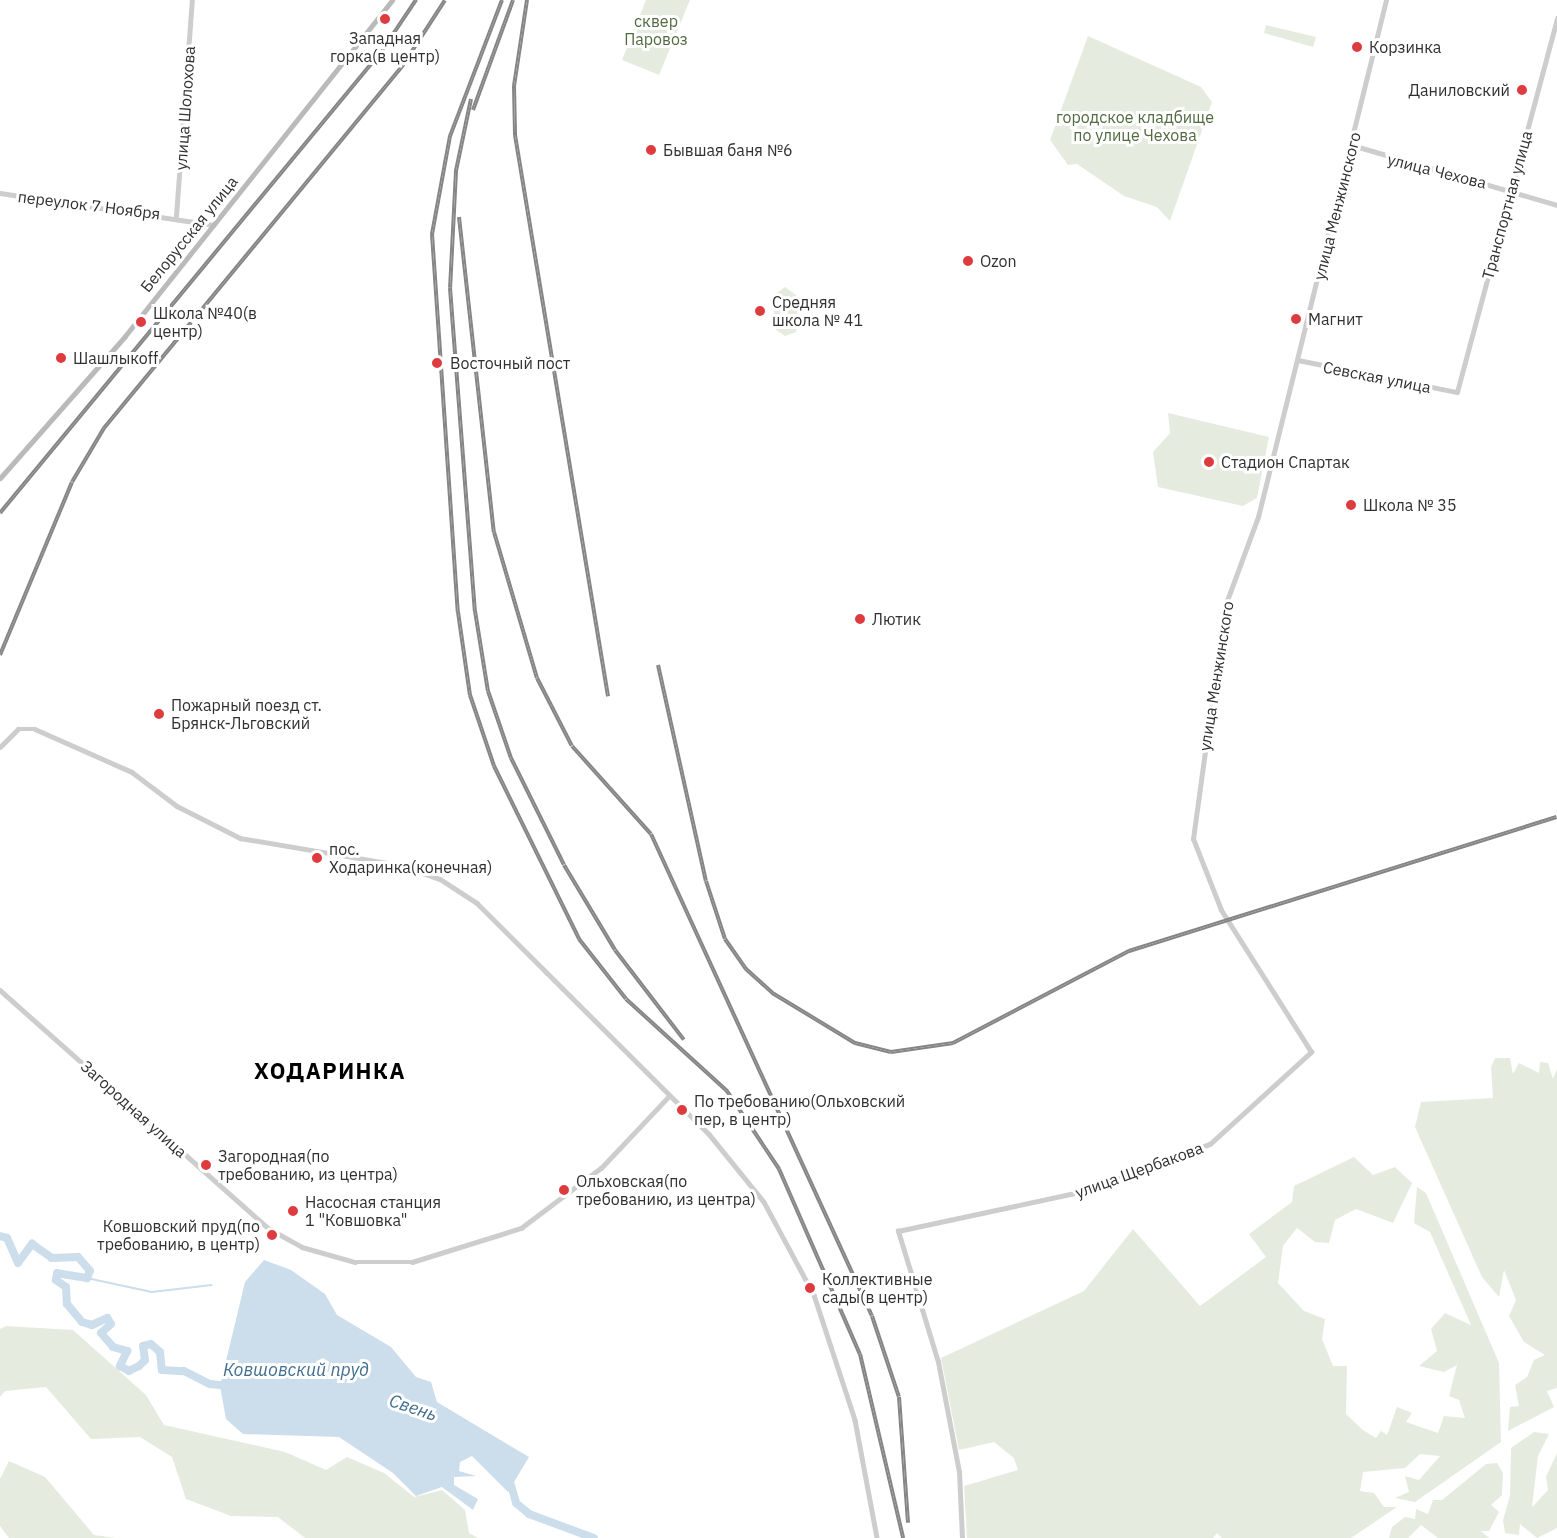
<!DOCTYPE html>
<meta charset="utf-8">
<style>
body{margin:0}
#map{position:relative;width:1557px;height:1538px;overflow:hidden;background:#fff;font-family:"IBM Plex Sans",sans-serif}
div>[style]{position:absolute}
.green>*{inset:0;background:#e5ecdf}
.water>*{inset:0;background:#ccddeb}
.stream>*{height:1.5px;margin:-0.75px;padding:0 0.75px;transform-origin:0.75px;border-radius:0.75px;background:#ccddeb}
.river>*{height:8px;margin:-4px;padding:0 4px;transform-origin:4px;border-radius:4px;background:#ccddeb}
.tertiary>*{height:4.5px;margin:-2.25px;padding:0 2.25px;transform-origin:2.25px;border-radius:2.25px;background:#cdcdcd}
.secondary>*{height:5px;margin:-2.5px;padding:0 2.5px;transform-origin:2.5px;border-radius:2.5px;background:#bababa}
.rail>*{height:4px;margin-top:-2px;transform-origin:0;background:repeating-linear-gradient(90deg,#fff 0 4.5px,#858585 0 9px);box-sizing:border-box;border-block:2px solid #858585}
.dots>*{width:16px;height:16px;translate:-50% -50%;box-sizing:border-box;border:3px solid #fff;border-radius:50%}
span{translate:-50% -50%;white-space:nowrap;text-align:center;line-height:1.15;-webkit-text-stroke:6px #fff;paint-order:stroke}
.park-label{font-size:16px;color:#516a3f}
.poi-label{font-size:16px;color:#303030}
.left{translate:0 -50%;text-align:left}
.right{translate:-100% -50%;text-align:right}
.street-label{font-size:16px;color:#303030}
.water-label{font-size:18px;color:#416d8f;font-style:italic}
.district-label{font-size:22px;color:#000;font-weight:700;letter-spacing:1.5px}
</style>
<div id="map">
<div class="green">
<i style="clip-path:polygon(646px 0,690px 0,659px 75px,622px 60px)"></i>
<i style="clip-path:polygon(1266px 25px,1316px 37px,1313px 47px,1264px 33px)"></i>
<i style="clip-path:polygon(1088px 36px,1201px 87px,1212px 102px,1170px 221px,1157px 207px,1124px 196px,1077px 164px,1068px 165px,1050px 140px)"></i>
<i style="clip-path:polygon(785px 287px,796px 295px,798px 324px,796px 332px,785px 336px,775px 329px,773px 296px)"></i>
<i style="clip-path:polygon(1168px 413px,1269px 437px,1257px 498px,1243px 506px,1158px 487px,1153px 452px,1170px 433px)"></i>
<i style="clip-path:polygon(1495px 1058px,1510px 1058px,1513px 1074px,1519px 1063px,1539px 1073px,1540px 1062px,1548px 1063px,1553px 1079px,1557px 1069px,1557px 1388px,1547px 1391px,1554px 1407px,1508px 1431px,1510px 1407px,1519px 1406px,1515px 1385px,1527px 1377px,1534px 1360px,1545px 1355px,1524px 1342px,1509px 1316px,1516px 1300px,1504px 1270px,1499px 1297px,1482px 1277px,1415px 1127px,1421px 1102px,1493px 1098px,1491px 1067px)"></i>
<i style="clip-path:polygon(1354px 1157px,1373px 1175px,1395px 1167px,1412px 1183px,1393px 1223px,1356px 1209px,1335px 1220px,1329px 1243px,1315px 1242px,1297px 1228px,1283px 1246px,1278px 1283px,1304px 1311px,1325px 1319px,1322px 1339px,1333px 1366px,1347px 1366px,1346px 1414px,1363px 1430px,1376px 1438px,1381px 1431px,1387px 1435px,1397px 1407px,1412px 1413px,1406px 1422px,1438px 1433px,1444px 1416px,1465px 1418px,1459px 1400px,1449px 1396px,1457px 1365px,1444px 1372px,1419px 1366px,1437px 1351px,1431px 1329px,1445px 1313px,1471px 1325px,1430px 1232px,1414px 1223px,1417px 1187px,1426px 1193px,1499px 1363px,1501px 1442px,1415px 1502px,1395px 1498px,1409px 1492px,1405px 1476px,1419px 1480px,1440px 1456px,1420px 1454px,1405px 1468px,1363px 1472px,1360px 1491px,1374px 1493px,1384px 1507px,1397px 1507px,1351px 1538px,1222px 1538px,1217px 1533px,1213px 1538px,967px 1538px,964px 1486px,1018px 1470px,1014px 1458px,994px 1442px,959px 1450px,941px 1358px,1084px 1291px,1133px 1229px,1200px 1306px,1266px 1257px,1249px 1234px,1292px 1202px,1294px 1186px)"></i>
<i style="clip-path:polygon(6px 1326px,73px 1330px,146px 1395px,164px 1425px,285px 1452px,326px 1470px,347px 1457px,384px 1473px,414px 1497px,442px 1490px,465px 1510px,469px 1533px,478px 1538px,305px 1538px,278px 1517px,231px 1516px,186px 1499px,172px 1457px,140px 1437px,91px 1439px,46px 1387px,5px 1391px,0 1397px,0 1329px)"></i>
<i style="clip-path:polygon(1534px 1432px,1549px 1434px,1538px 1456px,1532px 1507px,1548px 1490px,1546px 1477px,1557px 1453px,1557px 1528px,1537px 1538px,1520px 1524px,1519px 1535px,1505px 1533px,1503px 1520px,1510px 1496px,1511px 1448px)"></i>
<i style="clip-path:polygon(9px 1461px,45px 1477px,94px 1535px,116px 1538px,9px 1538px,0 1526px,0 1479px)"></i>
<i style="clip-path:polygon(1497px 1463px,1503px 1473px,1502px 1495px,1491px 1505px,1499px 1512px,1489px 1531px,1481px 1531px,1489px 1538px,1438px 1538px,1421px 1525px,1408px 1538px,1389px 1538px,1392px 1527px,1405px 1517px,1415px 1519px,1416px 1509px,1428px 1514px,1433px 1500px,1442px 1500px,1486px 1464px)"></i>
</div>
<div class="water">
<i style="clip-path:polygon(264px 1260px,291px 1270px,325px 1294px,337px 1315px,391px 1347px,416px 1377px,431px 1382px,437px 1402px,529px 1457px,508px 1492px,472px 1456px,460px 1462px,459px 1471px,476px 1476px,454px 1477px,454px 1485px,478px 1499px,473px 1510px,442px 1487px,416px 1496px,393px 1473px,339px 1437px,243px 1434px,226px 1419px,220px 1386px,245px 1282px)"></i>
</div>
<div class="stream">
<i style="left:87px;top:1278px;width:66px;rotate:12.2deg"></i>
<i style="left:152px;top:1292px;width:60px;rotate:-6.7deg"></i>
</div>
<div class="river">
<i style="left:0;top:1236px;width:7px;rotate:16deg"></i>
<i style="left:7px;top:1238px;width:27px;rotate:66deg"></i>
<i style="left:18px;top:1263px;width:24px;rotate:-54deg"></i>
<i style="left:32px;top:1244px;width:24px;rotate:35deg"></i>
<i style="left:52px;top:1258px;width:26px;rotate:-2deg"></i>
<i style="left:78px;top:1257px;width:18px;rotate:49deg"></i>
<i style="left:90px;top:1271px;width:8px;rotate:113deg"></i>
<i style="left:87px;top:1278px;width:30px;rotate:-171deg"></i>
<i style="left:57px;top:1273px;width:7px;rotate:98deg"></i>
<i style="left:56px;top:1280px;width:12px;rotate:35deg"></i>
<i style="left:66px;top:1287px;width:17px;rotate:87deg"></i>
<i style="left:67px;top:1304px;width:23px;rotate:50deg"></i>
<i style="left:82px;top:1322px;width:10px;rotate:17deg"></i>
<i style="left:92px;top:1325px;width:17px;rotate:-25deg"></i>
<i style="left:107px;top:1318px;width:7px;rotate:56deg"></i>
<i style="left:111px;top:1324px;width:13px;rotate:138deg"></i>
<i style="left:101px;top:1333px;width:18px;rotate:49deg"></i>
<i style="left:113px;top:1347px;width:15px;rotate:16deg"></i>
<i style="left:127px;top:1351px;width:17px;rotate:115deg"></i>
<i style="left:120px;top:1366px;width:10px;rotate:29deg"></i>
<i style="left:129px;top:1371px;width:11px;rotate:-27deg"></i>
<i style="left:139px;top:1366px;width:8px;rotate:-45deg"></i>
<i style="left:145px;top:1360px;width:14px;rotate:-98deg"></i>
<i style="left:143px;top:1346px;width:8px;rotate:-14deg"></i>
<i style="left:151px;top:1344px;width:12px;rotate:42deg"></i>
<i style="left:160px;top:1352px;width:18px;rotate:84deg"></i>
<i style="left:162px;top:1370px;width:22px;rotate:3deg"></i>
<i style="left:184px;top:1371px;width:29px;rotate:27deg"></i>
<i style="left:210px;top:1384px;width:20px;rotate:6deg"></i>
<i style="left:509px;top:1478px;width:26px;rotate:74deg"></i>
<i style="left:516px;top:1503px;width:17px;rotate:40deg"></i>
<i style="left:529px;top:1514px;width:69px;rotate:20.3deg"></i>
</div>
<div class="tertiary">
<i style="left:1352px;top:145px;width:214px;rotate:16.3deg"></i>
<i style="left:0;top:193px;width:216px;rotate:8.5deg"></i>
<i style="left:176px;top:216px;width:217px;rotate:-85.8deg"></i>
<i style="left:1298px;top:360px;width:162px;rotate:11.4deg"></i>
<i style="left:1457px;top:392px;width:387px;rotate:-75deg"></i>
<i style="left:0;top:747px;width:25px;rotate:-45deg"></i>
<i style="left:18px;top:729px;width:17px"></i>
<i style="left:35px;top:729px;width:106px;rotate:23.9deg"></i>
<i style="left:132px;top:772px;width:56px;rotate:37.1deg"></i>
<i style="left:177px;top:806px;width:71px;rotate:26.9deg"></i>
<i style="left:240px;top:838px;width:162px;rotate:9.6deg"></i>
<i style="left:400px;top:865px;width:42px;rotate:19.3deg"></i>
<i style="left:440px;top:879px;width:44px;rotate:33deg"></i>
<i style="left:477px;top:903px;width:327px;rotate:44.9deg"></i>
<i style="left:709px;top:1134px;width:87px;rotate:51deg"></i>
<i style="left:764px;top:1202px;width:106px;rotate:61.7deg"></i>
<i style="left:814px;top:1295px;width:132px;rotate:71.8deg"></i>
<i style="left:855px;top:1420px;width:120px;rotate:79.4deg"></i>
<i style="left:0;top:990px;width:358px;rotate:41.6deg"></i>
<i style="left:268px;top:1228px;width:39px;rotate:29deg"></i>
<i style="left:302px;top:1247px;width:55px;rotate:15.8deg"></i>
<i style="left:355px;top:1262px;width:57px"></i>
<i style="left:412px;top:1262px;width:114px;rotate:-17.3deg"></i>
<i style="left:521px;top:1228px;width:100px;rotate:-36.9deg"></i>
<i style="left:601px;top:1168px;width:99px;rotate:-46.6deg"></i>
<i style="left:962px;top:1538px;width:66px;rotate:-92.6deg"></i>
<i style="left:959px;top:1472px;width:112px;rotate:-100.8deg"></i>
<i style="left:938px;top:1362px;width:137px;rotate:-107deg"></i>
<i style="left:898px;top:1231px;width:190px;rotate:-12.1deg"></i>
<i style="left:1084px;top:1191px;width:134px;rotate:-20.5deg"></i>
<i style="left:1210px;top:1144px;width:137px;rotate:-42.3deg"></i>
<i style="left:1311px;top:1052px;width:168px;rotate:-122.4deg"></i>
<i style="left:1221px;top:910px;width:76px;rotate:-111.5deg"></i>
<i style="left:1193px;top:839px;width:235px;rotate:-82.2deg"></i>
<i style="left:1225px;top:606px;width:95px;rotate:-69.7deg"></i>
<i style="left:1258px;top:517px;width:533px;rotate:-76.09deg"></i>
</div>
<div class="secondary">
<i style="left:0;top:478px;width:189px;rotate:-48.6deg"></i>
<i style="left:125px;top:336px;width:429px;rotate:-51.5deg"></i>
</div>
<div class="rail">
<i style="left:502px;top:0;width:146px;rotate:110.9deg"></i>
<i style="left:450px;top:136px;width:100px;rotate:100.4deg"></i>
<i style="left:432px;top:234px;width:379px;rotate:86.1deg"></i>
<i style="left:458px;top:612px;width:84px;rotate:81.8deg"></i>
<i style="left:470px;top:695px;width:75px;rotate:71.3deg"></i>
<i style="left:494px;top:766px;width:193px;rotate:63.8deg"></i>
<i style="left:579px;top:939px;width:76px;rotate:51.9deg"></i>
<i style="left:626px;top:999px;width:137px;rotate:42.3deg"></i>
<i style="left:727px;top:1091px;width:94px;rotate:56.3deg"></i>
<i style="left:779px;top:1169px;width:202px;rotate:66.4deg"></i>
<i style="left:860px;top:1354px;width:189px;rotate:76.8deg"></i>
<i style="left:527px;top:0;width:87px;rotate:98.6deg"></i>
<i style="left:514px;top:86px;width:49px;rotate:88.8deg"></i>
<i style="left:515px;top:135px;width:569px;rotate:80.59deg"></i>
<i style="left:471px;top:99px;width:74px;rotate:101.8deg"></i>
<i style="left:456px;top:171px;width:117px;rotate:92.9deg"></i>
<i style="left:450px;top:288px;width:324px;rotate:85.6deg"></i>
<i style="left:475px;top:611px;width:81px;rotate:80.8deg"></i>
<i style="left:488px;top:691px;width:71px;rotate:71.1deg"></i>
<i style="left:511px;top:758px;width:119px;rotate:63.6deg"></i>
<i style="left:564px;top:865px;width:99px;rotate:59deg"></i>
<i style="left:615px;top:950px;width:113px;rotate:52.5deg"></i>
<i style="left:473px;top:110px;width:117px;rotate:-70deg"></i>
<i style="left:459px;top:217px;width:317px;rotate:83.7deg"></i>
<i style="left:494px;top:532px;width:152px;rotate:73.6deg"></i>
<i style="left:537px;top:678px;width:76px;rotate:62.8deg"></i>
<i style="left:572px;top:746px;width:118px;rotate:48.1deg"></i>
<i style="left:651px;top:834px;width:530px;rotate:65.37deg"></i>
<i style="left:872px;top:1316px;width:85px;rotate:71.6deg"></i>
<i style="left:899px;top:1397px;width:126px;rotate:85.9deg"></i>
<i style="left:0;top:513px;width:598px;rotate:-50.43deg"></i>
<i style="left:381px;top:52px;width:63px;rotate:-56.1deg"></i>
<i style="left:0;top:655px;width:187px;rotate:-67.4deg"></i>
<i style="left:72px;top:482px;width:63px;rotate:-59.3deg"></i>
<i style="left:104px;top:428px;width:470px;rotate:-50.5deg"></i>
<i style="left:403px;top:65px;width:77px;rotate:-57.1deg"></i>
<i style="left:658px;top:665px;width:221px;rotate:77.5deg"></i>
<i style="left:706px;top:881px;width:61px;rotate:71.9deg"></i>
<i style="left:725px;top:939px;width:37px;rotate:55deg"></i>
<i style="left:746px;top:969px;width:38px;rotate:42deg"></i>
<i style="left:774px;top:994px;width:95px;rotate:31.2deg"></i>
<i style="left:855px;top:1043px;width:37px;rotate:14deg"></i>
<i style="left:891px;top:1052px;width:63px;rotate:-8.3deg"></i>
<i style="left:953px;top:1043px;width:199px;rotate:-27.6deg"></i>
<i style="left:1129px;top:951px;width:448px;rotate:-17.4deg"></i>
</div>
<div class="dots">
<i style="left:385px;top:19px;background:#de3b3f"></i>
<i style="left:1357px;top:47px;background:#de3b3f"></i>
<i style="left:1522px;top:90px;background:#de3b3f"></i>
<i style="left:651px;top:150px;background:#de3b3f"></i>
<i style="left:968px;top:261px;background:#de3b3f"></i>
<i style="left:760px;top:311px;background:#de3b3f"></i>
<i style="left:1296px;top:319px;background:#de3b3f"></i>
<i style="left:141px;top:322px;background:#de3b3f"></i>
<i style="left:61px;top:358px;background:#de3b3f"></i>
<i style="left:437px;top:363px;background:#de3b3f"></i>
<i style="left:1209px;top:462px;background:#de3b3f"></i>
<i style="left:1351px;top:505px;background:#de3b3f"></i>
<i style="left:860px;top:619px;background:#de3b3f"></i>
<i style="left:159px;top:714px;background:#de3b3f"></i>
<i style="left:317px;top:858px;background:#de3b3f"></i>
<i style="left:682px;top:1110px;background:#de3b3f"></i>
<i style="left:206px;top:1165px;background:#de3b3f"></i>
<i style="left:564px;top:1190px;background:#de3b3f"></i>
<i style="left:293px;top:1211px;background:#de3b3f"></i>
<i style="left:272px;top:1235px;background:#de3b3f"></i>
<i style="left:810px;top:1288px;background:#de3b3f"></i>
</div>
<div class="park-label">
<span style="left:656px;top:30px">сквер<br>Паровоз</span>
<span style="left:1135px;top:126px">городское кладбище<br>по улице Чехова</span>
</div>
<div class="poi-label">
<span style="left:385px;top:47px">Западная<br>горка(в центр)</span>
<span class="left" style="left:1369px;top:47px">Корзинка</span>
<span class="right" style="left:1510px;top:90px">Даниловский</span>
<span class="left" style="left:663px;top:150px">Бывшая баня №6</span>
<span class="left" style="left:980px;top:261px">Ozon</span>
<span class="left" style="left:772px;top:311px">Средняя<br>школа № 41</span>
<span class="left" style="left:153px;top:322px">Школа №40(в<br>центр)</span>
<span class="left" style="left:1308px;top:319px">Магнит</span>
<span class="left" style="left:73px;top:358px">Шашлыкоff</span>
<span class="left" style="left:450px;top:363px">Восточный пост</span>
<span class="left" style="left:1221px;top:462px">Стадион Спартак</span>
<span class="left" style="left:1363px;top:505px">Школа № 35</span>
<span class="left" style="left:872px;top:619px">Лютик</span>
<span class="left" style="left:171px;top:714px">Пожарный поезд ст.<br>Брянск-Льговский</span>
<span class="left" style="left:329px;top:858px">пос.<br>Ходаринка(конечная)</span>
<span class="left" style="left:694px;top:1110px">По требованию(Ольховский<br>пер, в центр)</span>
<span class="left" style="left:218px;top:1165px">Загородная(по<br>требованию, из центра)</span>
<span class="left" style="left:576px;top:1190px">Ольховская(по<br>требованию, из центра)</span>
<span class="left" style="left:305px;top:1211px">Насосная станция<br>1 "Ковшовка"</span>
<span class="right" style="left:260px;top:1235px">Ковшовский пруд(по<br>требованию, в центр)</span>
<span class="left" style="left:822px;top:1288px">Коллективные<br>сады(в центр)</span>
</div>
<div class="street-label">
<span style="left:185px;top:108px;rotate:-86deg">улица Шолохова</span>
<span style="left:1437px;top:171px;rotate:14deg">улица Чехова</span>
<span style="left:89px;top:205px;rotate:7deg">переулок 7 Ноября</span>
<span style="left:1507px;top:205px;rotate:-75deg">Транспортная улица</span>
<span style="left:1337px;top:206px;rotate:-76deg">улица Менжинского</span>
<span style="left:189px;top:234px;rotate:-51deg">Белорусская улица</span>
<span style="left:1377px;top:377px;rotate:11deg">Севская улица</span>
<span style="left:1216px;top:676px;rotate:-81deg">улица Менжинского</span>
<span style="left:134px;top:1109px;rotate:42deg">Загородная улица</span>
<span style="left:1139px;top:1170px;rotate:-20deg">улица Щербакова</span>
</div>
<div class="water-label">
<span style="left:296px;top:1370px">Ковшовский пруд</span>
<span style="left:413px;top:1408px;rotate:19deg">Свень</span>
</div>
<div class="district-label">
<span style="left:330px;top:1071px">ХОДАРИНКА</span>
</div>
</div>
